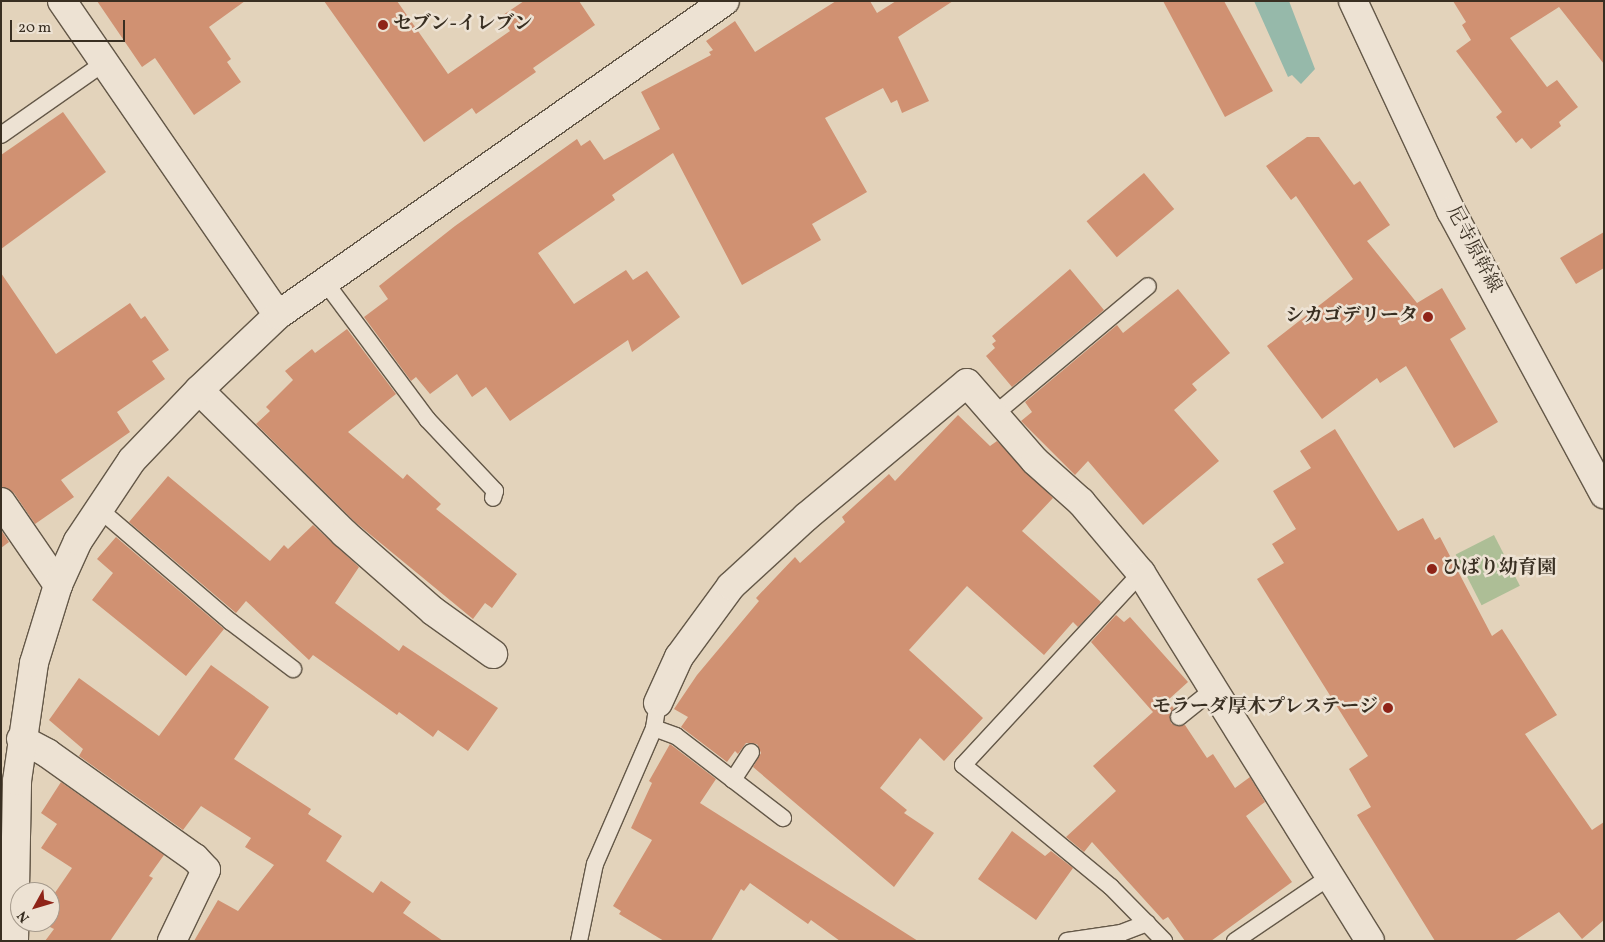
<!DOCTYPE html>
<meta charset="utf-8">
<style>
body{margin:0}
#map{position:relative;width:1605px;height:942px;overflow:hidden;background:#e3d3bb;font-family:Vollkorn,"Noto Serif JP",serif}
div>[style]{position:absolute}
.green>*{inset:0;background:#adbe96;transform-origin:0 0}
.water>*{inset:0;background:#96b9aa}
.building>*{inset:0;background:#d09172;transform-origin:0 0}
.roads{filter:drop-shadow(1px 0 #645848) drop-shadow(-1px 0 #645848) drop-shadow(0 1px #645848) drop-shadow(0 -1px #645848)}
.service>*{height:16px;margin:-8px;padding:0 8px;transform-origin:8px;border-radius:8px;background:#ede2d3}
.minor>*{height:28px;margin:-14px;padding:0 14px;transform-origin:14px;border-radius:14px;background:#ede2d3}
.tertiary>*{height:28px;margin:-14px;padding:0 14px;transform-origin:14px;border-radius:14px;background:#ede2d3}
.dots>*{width:14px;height:14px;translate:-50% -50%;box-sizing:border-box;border:2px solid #ede2d3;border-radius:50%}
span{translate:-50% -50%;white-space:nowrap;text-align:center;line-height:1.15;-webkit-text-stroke:5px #ede2d3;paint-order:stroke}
.poi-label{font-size:19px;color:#392f22;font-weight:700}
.left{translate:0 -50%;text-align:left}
.right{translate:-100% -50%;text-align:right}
.street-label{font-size:19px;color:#392f22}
.frame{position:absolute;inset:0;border:2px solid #392f22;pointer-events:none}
.north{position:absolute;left:10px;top:882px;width:50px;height:50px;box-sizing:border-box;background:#ede2d3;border:1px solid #a59a8c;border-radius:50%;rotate:231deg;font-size:14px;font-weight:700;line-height:20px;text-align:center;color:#392f22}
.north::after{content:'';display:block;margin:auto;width:18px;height:22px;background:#8f2418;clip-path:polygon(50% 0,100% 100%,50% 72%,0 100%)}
.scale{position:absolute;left:10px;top:20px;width:115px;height:22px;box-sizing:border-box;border:2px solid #392f22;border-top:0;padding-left:6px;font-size:15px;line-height:18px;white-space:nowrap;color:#392f22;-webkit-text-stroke:4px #ede2d3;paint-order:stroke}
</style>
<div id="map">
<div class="green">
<i style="left:1494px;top:535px;width:57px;height:43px;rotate:63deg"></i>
</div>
<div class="water">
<i style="clip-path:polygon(1254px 1px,1289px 1px,1315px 69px,1301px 84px,1292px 75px,1288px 77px)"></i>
</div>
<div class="building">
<i style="clip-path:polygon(97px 1px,245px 1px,209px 27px,231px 59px,227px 62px,241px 82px,194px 115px,155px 58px,142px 67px)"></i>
<i style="clip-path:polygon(324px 1px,397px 1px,448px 74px,510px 31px,500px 17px,524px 1px,579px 1px,595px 25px,533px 68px,536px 72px,476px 114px,472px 108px,424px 142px)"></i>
<i style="clip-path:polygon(836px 1px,870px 1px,877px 13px,896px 1px,953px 1px,898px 37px,929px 101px,902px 113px,897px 100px,891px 103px,883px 88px,825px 118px,867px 192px,812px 224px,821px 240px,742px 285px,673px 153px,612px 195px,615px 200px,538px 253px,574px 304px,626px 270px,633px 280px,647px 271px,680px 317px,632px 352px,628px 340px,510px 421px,486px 387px,472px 397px,457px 374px,430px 394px,416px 377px,411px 381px,364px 317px,388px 299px,379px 286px,455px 226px,577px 139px,581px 146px,590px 140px,604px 160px,660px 129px,641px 92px,711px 55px,709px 52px,713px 50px,706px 41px,735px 21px,755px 52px)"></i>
<i style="clip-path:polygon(1163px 1px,1224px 1px,1273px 91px,1225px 117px)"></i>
<i style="clip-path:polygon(1453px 1px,1604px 1px,1604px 64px,1559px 7px,1510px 38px,1547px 87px,1557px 80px,1578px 107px,1559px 122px,1561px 126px,1531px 149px,1522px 138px,1516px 143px,1496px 117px,1502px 112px,1456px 51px,1471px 40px,1462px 25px,1466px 22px)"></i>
<i style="clip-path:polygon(63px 112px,106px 172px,1px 249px,1px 155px)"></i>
<i style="clip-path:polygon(1307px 137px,1319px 137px,1354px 185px,1360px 181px,1390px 225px,1367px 241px,1417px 303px,1442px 288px,1466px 329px,1450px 339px,1498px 422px,1454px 448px,1406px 366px,1380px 383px,1377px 378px,1322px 419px,1267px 346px,1353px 279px,1296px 196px,1291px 200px,1266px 166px)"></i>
<i style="left:1144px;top:173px;width:47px;height:75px;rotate:50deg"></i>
<i style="clip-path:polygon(1604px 232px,1604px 268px,1576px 284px,1560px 258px)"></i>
<i style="clip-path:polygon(1070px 269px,1104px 310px,1012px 387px,986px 356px,995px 348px,992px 344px,996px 341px,992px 336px)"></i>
<i style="clip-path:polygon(1px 273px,56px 354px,130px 303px,141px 319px,145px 316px,169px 350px,152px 361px,165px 379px,117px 412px,130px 432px,61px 480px,74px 497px,35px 524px,14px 493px,1px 487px)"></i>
<i style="clip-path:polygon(1178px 289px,1230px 353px,1192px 384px,1197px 390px,1174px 410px,1219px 461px,1143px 525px,1088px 461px,1075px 475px,1021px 421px,1032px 412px,1025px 402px,1117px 325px,1123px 333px)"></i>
<i style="clip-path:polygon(347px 329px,396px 394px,348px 432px,403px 479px,407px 474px,441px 504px,436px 509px,517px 574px,492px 608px,485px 603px,473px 619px,355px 522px,256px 424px,270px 411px,266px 407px,293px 380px,285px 371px,312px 349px,315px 353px)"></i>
<i style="clip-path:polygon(958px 415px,990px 446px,997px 441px,1053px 498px,1022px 531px,1101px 602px,1078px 627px,1073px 622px,1044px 655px,967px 586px,909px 650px,983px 718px,944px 761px,920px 738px,880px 788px,907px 810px,904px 813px,934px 833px,894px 887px,753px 767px,761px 753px,757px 744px,746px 743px,738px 754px,735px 751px,727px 762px,681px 727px,688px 717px,674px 709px,697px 675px,759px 601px,756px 598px,795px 557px,800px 563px,845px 522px,842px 517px,889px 474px,895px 481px)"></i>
<i style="clip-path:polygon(1335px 429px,1398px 531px,1423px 518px,1435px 540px,1440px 537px,1492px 636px,1502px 629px,1557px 715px,1525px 734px,1592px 830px,1604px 822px,1604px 920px,1582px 939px,1559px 912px,1514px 941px,1435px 941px,1357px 815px,1371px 807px,1349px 769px,1368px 756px,1257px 579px,1284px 563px,1272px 544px,1296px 529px,1273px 491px,1311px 468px,1300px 451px)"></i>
<i style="clip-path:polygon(168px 476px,270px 561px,284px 545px,288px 549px,313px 525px,359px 567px,335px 603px,399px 651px,403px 645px,498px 708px,468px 751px,438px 730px,433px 737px,399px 712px,397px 715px,313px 655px,309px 660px,246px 601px,236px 613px,129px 522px)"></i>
<i style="clip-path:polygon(1px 530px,9px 542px,1px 548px)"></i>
<i style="clip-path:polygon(116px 537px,224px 629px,186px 676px,92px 600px,113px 573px,97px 559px)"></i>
<i style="clip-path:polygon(1116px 615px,1124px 622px,1130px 617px,1188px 682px,1168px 700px,1174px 709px,1170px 714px,1171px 723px,1176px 726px,1185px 725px,1207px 758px,1213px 754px,1235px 788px,1250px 777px,1265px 802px,1246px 816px,1292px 882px,1211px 941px,1185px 941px,1168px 917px,1163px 920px,1092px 842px,1084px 852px,1066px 837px,1116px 791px,1093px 766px,1153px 712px,1091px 642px)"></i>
<i style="clip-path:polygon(211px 665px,269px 707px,234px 759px,311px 809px,308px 814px,342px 836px,326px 861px,373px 893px,381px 881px,411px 902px,403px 913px,443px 941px,194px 941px,218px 900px,238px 911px,274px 865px,245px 847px,251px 838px,201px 806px,183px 830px,79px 756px,83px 749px,49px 720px,79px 678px,159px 736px)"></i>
<i style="clip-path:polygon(670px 744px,716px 779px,700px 803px,918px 941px,840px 941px,811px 920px,808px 924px,750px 883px,744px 891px,741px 889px,711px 941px,664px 941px,619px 914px,621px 911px,613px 906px,652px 840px,631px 828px,652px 783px,649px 781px)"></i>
<i style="clip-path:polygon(61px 782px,164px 855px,149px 876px,153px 878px,110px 941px,45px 941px,54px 929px,50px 927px,50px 900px,72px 868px,41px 848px,57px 824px,41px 813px)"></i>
<i style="clip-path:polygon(1012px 831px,1045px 856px,1051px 851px,1073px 868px,1036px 920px,978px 879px)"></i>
</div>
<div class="roads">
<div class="service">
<i style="left:1px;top:135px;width:126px;rotate:-35deg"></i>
<i style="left:325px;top:282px;width:171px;rotate:53.3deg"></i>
<i style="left:427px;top:419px;width:99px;rotate:46.6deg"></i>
<i style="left:495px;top:491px;width:7px;rotate:106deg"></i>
<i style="left:995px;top:414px;width:199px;rotate:-39.9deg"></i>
<i style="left:99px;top:509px;width:174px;rotate:40.6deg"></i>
<i style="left:231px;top:622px;width:78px;rotate:37.2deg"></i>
<i style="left:1141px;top:573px;width:262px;rotate:132.8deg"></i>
<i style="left:963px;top:765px;width:192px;rotate:39.5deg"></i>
<i style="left:1111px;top:887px;width:76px;rotate:45.5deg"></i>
<i style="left:1179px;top:717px;width:45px;rotate:-38.7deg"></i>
<i style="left:654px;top:728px;width:23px;rotate:20deg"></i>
<i style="left:676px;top:736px;width:135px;rotate:37.5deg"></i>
<i style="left:733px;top:780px;width:33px;rotate:-57deg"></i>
<i style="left:579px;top:941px;width:79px;rotate:-78.3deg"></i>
<i style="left:595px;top:864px;width:148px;rotate:-66.5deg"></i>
<i style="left:654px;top:728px;width:25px;rotate:-81deg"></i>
<i style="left:1067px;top:941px;width:55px;rotate:-8.4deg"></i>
<i style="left:1121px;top:933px;width:28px;rotate:-21deg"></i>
<i style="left:1235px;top:941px;width:116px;rotate:-34.1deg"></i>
</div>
<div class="minor">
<i style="left:199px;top:390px;width:204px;rotate:44.6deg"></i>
<i style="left:344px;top:533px;width:118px;rotate:41.2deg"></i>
<i style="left:433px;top:611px;width:74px;rotate:35.6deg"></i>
<i style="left:1px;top:502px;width:101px;rotate:55.5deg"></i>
<i style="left:658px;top:703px;width:51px;rotate:-65.5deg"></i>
<i style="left:679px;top:657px;width:88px;rotate:-53.8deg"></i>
<i style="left:731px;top:586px;width:102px;rotate:-42.6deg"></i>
<i style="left:806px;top:517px;width:209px;rotate:-39.8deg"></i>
<i style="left:967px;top:383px;width:103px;rotate:48.9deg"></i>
<i style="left:1035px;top:461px;width:62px;rotate:41.7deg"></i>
<i style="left:1081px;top:502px;width:93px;rotate:49.8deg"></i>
<i style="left:1141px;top:573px;width:433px;rotate:58.1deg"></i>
<i style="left:21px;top:739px;width:30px;rotate:28deg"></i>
<i style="left:47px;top:753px;width:181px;rotate:35.4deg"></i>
<i style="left:195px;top:858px;width:16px;rotate:47deg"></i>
<i style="left:206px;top:870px;width:79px;rotate:115.6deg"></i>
</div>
<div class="tertiary">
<i style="left:62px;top:1px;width:381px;rotate:55.5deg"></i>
<i style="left:1353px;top:1px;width:232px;rotate:65deg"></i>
<i style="left:1451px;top:211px;width:322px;rotate:61.6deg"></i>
<i style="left:14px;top:941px;width:160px;rotate:-88.9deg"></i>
<i style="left:17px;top:781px;width:119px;rotate:-81.8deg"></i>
<i style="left:34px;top:663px;width:82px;rotate:-72.9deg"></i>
<i style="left:58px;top:585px;width:48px;rotate:-65.6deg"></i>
<i style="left:78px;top:541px;width:97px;rotate:-56.3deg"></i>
<i style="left:132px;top:460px;width:97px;rotate:-46.3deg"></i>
<i style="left:199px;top:390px;width:109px;rotate:-43.5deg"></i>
<i style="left:278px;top:315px;width:546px;rotate:-35.09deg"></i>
</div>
</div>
<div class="dots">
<i style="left:383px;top:25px;background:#8f2418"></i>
<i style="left:1428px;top:317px;background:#8f2418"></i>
<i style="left:1432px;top:569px;background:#8f2418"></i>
<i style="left:1388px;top:708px;background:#8f2418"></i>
</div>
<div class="poi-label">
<span class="left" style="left:393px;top:25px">セブン-イレブン</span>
<span class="right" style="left:1418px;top:317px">シカゴデリータ</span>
<span class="left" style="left:1442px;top:569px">ひばり幼育園</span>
<span class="right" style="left:1378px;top:708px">モラーダ厚木プレステージ</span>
</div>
<div class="street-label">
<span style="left:1473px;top:250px;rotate:62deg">尼寺原幹線</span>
</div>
<div class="frame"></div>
<div class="north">N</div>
<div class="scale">20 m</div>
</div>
